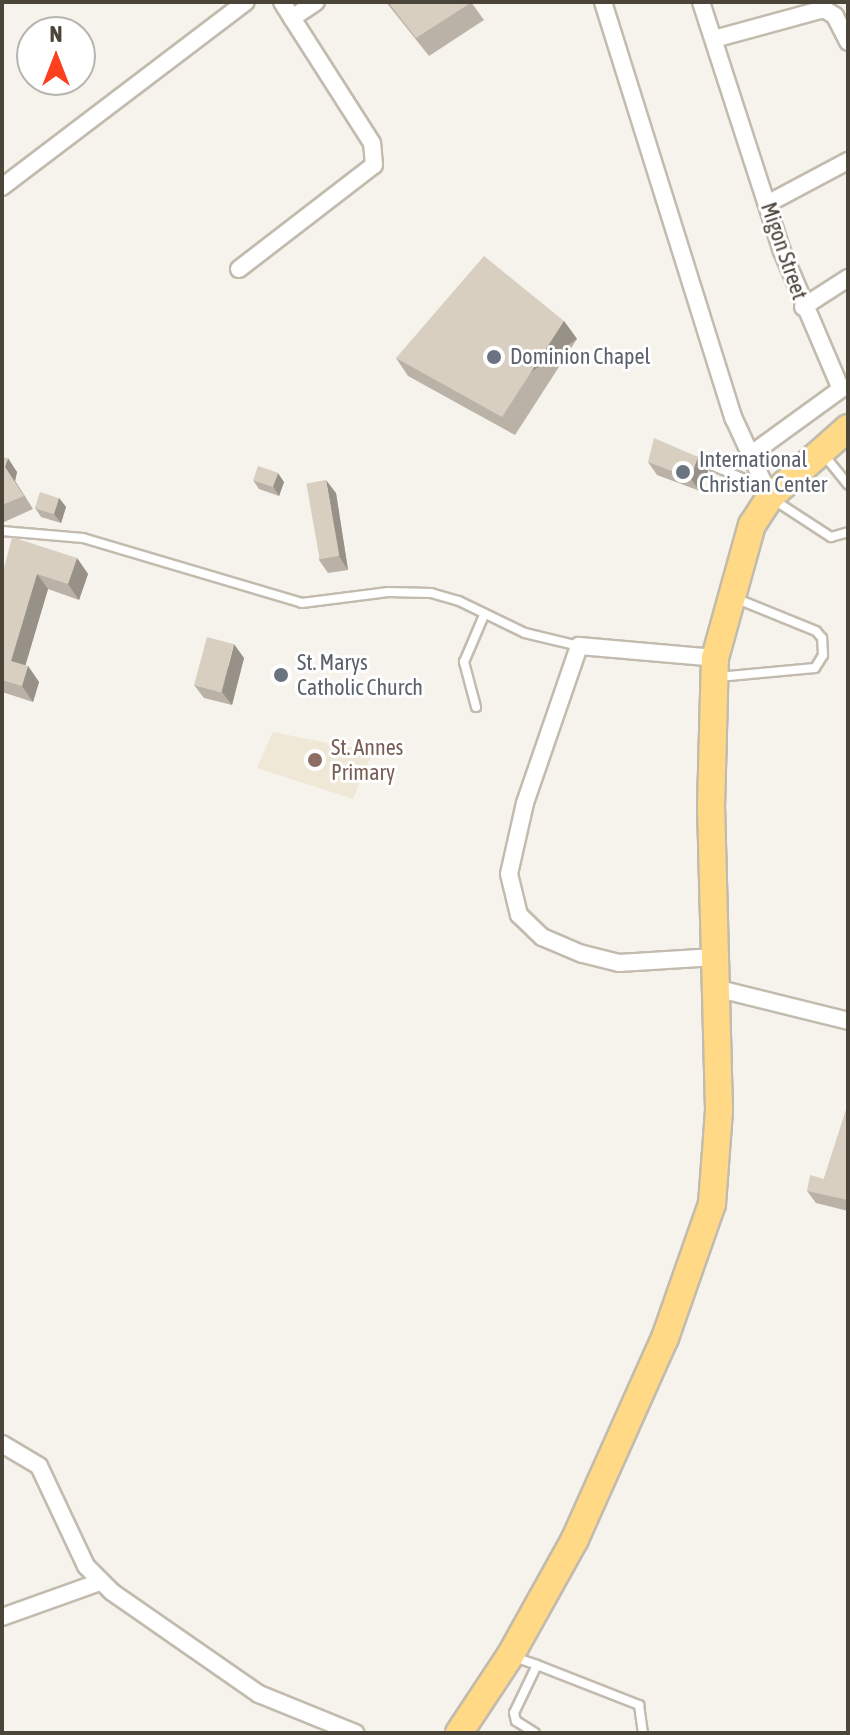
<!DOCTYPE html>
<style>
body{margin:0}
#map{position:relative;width:850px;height:1735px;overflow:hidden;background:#f6f3ec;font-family:"Asap Condensed",sans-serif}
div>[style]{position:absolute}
.education>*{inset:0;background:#efe8d6}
.roads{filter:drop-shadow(2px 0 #c2bbae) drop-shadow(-2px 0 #c2bbae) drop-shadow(0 2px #c2bbae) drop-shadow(0 -2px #c2bbae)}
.service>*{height:8px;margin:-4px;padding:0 4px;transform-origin:4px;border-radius:4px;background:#fff}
.minor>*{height:16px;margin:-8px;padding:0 8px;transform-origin:8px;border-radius:8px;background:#fff}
.trunk>*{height:26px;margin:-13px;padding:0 13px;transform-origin:13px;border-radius:13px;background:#ffd985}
.wall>*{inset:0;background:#bab2a6}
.shaded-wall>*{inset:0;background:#979187;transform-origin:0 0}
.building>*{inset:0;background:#d8cfc1;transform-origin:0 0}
.dots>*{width:22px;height:22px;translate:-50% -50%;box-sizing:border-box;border:4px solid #fff;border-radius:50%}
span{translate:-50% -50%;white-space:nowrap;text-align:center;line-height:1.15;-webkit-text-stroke:6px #fff;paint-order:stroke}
.street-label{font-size:22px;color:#4b4439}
.worship-label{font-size:22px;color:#5b616d}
.left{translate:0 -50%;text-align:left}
.education-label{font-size:22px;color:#785e54}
.frame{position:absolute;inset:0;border:4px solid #4b4439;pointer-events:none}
.north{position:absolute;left:16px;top:16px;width:80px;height:80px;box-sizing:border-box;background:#fff;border:2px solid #b7b4b0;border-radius:50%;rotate:0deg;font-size:22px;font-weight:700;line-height:32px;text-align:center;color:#4b4439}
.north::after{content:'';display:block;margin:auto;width:28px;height:36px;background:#fc3f1d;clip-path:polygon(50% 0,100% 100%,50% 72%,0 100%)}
</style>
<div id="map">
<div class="education">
<i style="clip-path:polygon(273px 732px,373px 752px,353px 799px,257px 768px)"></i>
</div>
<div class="roads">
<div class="service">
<i style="left:824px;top:455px;width:38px;rotate:51deg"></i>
<i style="left:702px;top:461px;width:66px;rotate:23.1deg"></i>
<i style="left:774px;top:500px;width:68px;rotate:33deg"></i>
<i style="left:831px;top:537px;width:18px;rotate:-16deg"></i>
<i style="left:2px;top:531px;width:81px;rotate:4.9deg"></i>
<i style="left:83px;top:538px;width:228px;rotate:16.5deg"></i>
<i style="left:302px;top:603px;width:87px;rotate:-7.3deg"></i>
<i style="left:388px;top:592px;width:43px;rotate:1.3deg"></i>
<i style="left:431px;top:593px;width:29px;rotate:16deg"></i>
<i style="left:459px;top:601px;width:73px;rotate:25.9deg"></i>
<i style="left:525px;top:633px;width:56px;rotate:13.5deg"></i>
<i style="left:718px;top:677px;width:97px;rotate:-5.3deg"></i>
<i style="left:815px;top:668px;width:15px;rotate:-58deg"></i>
<i style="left:823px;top:655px;width:17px;rotate:-93deg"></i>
<i style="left:822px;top:638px;width:9px;rotate:-131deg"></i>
<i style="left:816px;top:631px;width:85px;rotate:-157.9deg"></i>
<i style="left:476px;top:707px;width:47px;rotate:-104.9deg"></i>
<i style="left:464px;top:662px;width:51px;rotate:-66.9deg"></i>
<i style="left:514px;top:1657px;width:24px;rotate:19deg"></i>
<i style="left:537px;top:1665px;width:53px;rotate:115.6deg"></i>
<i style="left:514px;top:1713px;width:8px;rotate:76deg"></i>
<i style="left:516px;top:1721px;width:22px;rotate:32deg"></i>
<i style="left:537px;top:1665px;width:110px;rotate:21.4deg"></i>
<i style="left:639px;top:1705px;width:28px;rotate:82deg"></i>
</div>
<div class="minor">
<i style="left:282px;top:2px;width:19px;rotate:58deg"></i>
<i style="left:603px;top:2px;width:437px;rotate:72.6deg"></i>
<i style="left:734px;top:419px;width:86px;rotate:65.2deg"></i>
<i style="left:701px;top:2px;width:262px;rotate:72deg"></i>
<i style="left:782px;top:251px;width:150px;rotate:66.9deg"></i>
<i style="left:841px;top:389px;width:112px;rotate:144deg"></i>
<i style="left:714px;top:39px;width:114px;rotate:-15.3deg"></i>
<i style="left:824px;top:9px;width:13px;rotate:32deg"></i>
<i style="left:835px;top:16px;width:29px;rotate:63deg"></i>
<i style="left:2px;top:187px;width:306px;rotate:-37.2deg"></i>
<i style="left:767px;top:204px;width:92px;rotate:-28deg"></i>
<i style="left:239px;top:269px;width:170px;rotate:-37.6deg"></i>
<i style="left:374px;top:165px;width:22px;rotate:-95deg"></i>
<i style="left:372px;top:143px;width:148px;rotate:-122.6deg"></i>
<i style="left:292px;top:18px;width:29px;rotate:-34deg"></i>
<i style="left:803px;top:307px;width:54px;rotate:-32.8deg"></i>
<i style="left:715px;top:957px;width:96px;rotate:176.4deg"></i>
<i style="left:619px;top:963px;width:38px;rotate:-166deg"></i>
<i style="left:582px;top:954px;width:43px;rotate:-157deg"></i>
<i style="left:542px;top:937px;width:32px;rotate:-136deg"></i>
<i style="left:519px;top:915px;width:42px;rotate:-103.7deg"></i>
<i style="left:509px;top:874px;width:73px;rotate:-77.3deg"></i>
<i style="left:525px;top:803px;width:166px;rotate:-71deg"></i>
<i style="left:579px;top:646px;width:137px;rotate:5deg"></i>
<i style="left:715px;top:988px;width:137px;rotate:13.9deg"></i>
<i style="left:2px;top:1444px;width:43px;rotate:30.7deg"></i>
<i style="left:39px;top:1466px;width:110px;rotate:64.8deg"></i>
<i style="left:86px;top:1566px;width:37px;rotate:45deg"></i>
<i style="left:112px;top:1592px;width:179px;rotate:34.8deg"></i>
<i style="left:259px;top:1694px;width:104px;rotate:22.1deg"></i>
<i style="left:2px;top:1617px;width:104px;rotate:-19.7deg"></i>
</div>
<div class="trunk">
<i style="left:459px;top:1733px;width:92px;rotate:-56.5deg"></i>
<i style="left:510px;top:1656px;width:134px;rotate:-60.9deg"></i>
<i style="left:575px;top:1539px;width:220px;rotate:-65.9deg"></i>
<i style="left:665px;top:1338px;width:142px;rotate:-70.7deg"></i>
<i style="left:712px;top:1204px;width:94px;rotate:-85.7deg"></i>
<i style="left:719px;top:1110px;width:302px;rotate:-91.5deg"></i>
<i style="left:711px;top:808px;width:150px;rotate:-88.5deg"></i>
<i style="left:715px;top:658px;width:138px;rotate:-74.5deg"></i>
<i style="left:752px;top:525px;width:33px;rotate:-57deg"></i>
<i style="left:770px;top:497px;width:104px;rotate:-41.5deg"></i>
</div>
</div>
<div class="wall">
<i style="clip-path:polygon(386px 2px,471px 2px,484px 20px,429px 56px)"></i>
<i style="clip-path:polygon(564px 321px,577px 339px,515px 435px,408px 376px,396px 358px)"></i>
<i style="clip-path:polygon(2px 457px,17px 472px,15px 481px,33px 509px,2px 523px)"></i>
<i style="clip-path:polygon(648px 462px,708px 471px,700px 491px,657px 475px)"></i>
<i style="clip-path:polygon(253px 480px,284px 482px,279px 496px,259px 489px)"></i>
<i style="clip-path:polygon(336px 493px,348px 570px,328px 573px,319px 560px)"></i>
<i style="clip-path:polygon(59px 498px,66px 507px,61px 523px,41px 517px,35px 508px)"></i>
<i style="clip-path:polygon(77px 558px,88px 574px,79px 600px,48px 589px,25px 666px,28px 666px,39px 682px,33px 702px,2px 692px,2px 576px)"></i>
<i style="clip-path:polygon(244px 658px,232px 705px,204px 698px,194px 685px)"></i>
<i style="clip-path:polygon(848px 1104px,848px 1211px,816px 1203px,807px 1191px,824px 1179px)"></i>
</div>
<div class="shaded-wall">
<i style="left:564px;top:321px;width:22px;height:114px;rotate:54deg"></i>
<i style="clip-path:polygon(698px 457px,708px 471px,700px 491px,690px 478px)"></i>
<i style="clip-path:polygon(8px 458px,17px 472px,15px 481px,33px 509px,5px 467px)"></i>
<i style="clip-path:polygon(278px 473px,284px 482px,279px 496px,273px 486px)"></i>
<i style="clip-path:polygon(326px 480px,336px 493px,348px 570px,339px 556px)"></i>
<i style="clip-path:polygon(59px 498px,66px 507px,61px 523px,54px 514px)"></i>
<i style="clip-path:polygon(77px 558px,88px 574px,79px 600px,68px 584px)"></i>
<i style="clip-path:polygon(37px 574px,48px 589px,22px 677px,11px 661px)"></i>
<i style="clip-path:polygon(234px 644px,244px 658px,232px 705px,222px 692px)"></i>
<i style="clip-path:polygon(28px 666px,39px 682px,33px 702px,22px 686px)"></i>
</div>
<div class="building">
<i style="clip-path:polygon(388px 2px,472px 2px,416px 38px)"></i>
<i style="clip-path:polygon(484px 256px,564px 321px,502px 417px,396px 358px)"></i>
<i style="clip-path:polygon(654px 438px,698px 457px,690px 478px,648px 462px)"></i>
<i style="clip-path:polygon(2px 457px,8px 458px,5px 467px,24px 496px,2px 505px)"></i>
<i style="left:258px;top:466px;width:21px;height:15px;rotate:19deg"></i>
<i style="left:326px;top:480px;width:77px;height:20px;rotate:80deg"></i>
<i style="left:40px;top:492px;width:20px;height:17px;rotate:18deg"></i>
<i style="clip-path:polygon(12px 537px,77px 558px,68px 584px,37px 574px,11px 661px,28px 666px,22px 686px,2px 680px,2px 576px)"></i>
<i style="left:207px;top:637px;width:28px;height:50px;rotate:15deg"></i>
<i style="clip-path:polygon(848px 1104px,848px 1200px,807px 1191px,810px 1175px,824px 1179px)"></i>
</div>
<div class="dots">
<i style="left:494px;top:357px;background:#6b7280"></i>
<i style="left:683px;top:472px;background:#6b7280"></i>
<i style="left:281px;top:675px;background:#6b7280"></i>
<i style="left:315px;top:760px;background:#8d6e63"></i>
</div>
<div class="street-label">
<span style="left:784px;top:251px;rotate:71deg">Migon Street</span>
</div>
<div class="worship-label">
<span class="left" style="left:510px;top:357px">Dominion Chapel</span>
<span class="left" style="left:699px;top:472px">International<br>Christian Center</span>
<span class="left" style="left:297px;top:675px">St. Marys<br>Catholic Church</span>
</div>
<div class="education-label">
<span class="left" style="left:331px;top:760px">St. Annes<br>Primary</span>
</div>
<div class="frame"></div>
<div class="north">N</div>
</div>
